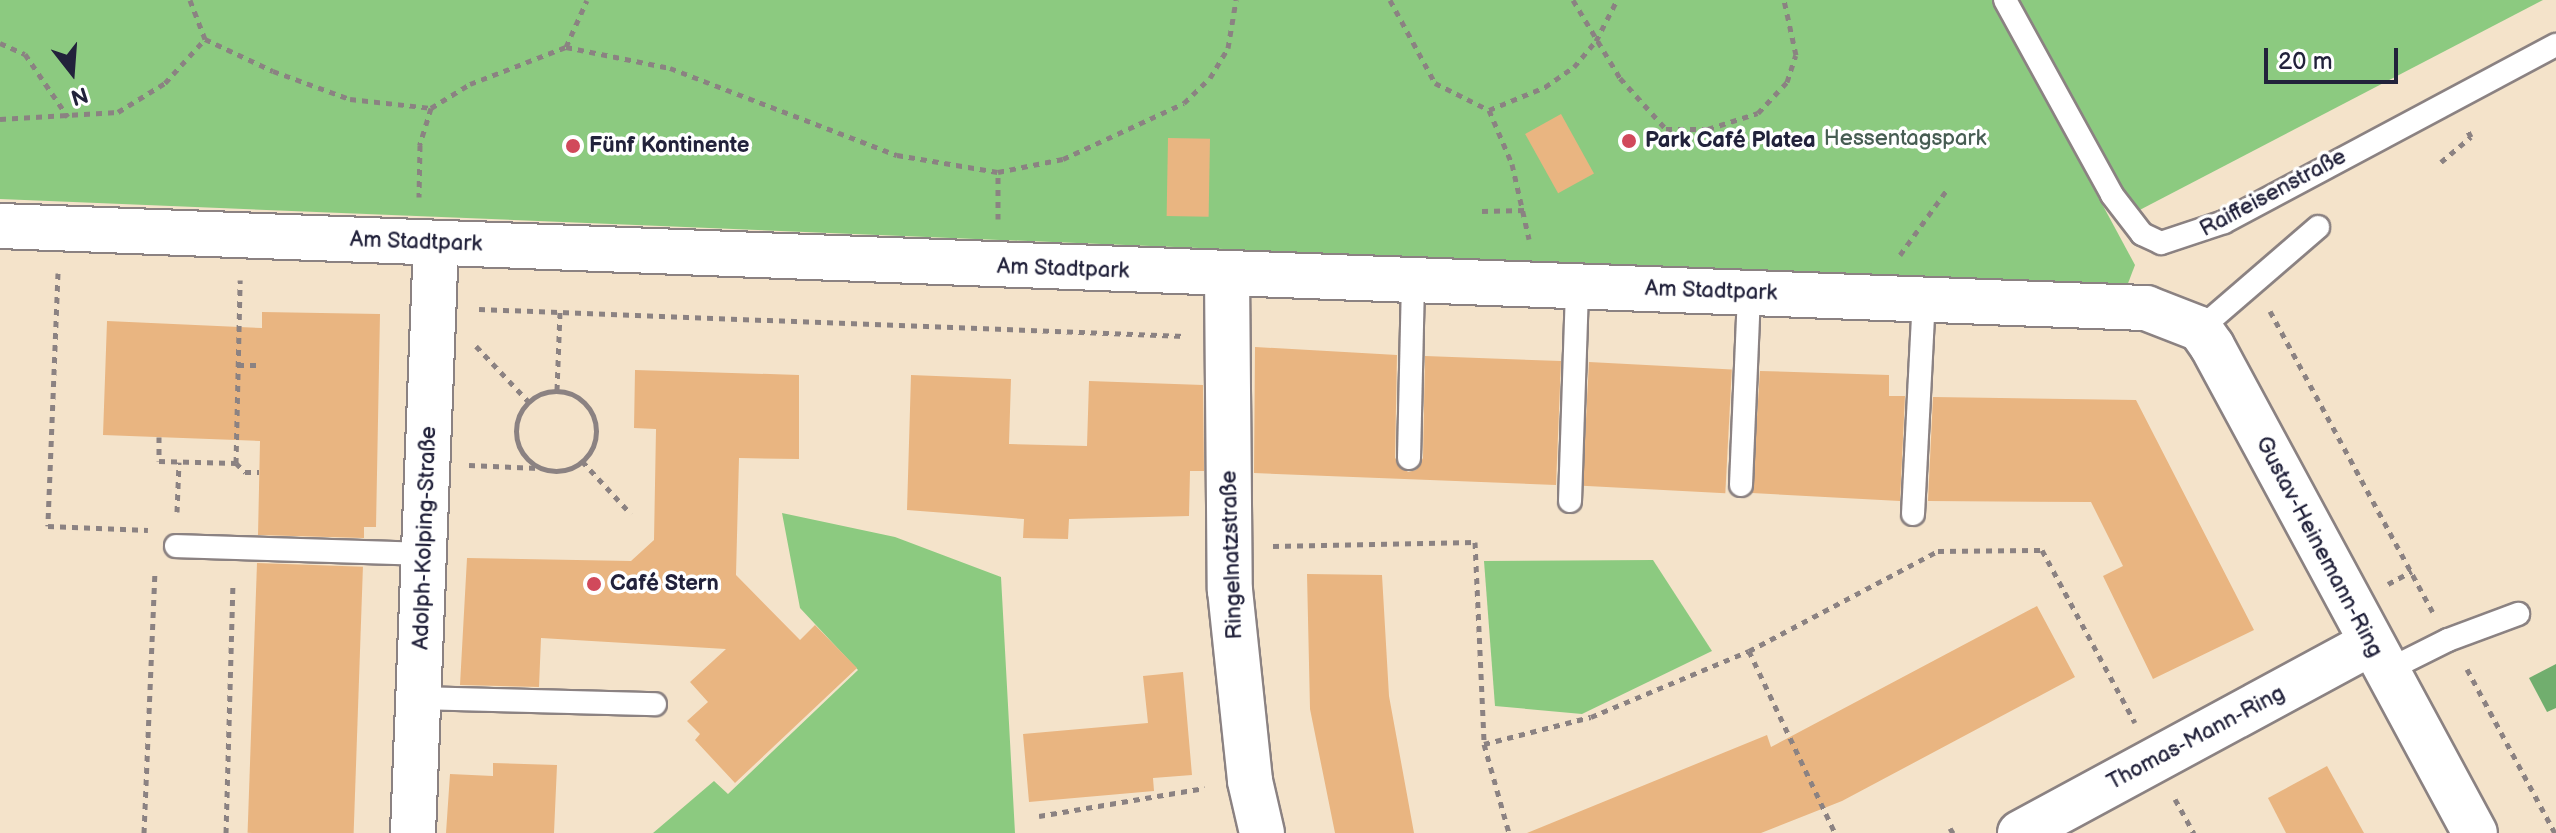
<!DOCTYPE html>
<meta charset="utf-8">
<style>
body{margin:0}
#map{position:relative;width:2556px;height:833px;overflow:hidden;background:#f4e3ca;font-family:"Balsamiq Sans",sans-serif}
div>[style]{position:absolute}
.green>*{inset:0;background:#8cca80}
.forest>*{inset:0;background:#71ae6e}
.building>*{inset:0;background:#e9b581;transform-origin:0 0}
.path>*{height:5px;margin-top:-2.5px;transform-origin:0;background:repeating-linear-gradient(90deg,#8b8282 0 6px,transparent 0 12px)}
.path>.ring{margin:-2.5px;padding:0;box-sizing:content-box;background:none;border:5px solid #8b8282;border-radius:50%}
.roads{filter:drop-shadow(2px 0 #8b8282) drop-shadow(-2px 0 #8b8282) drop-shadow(0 2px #8b8282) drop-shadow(0 -2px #8b8282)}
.lane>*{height:22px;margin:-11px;padding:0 11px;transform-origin:11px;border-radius:11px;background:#fff}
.street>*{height:44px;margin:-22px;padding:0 22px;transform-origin:22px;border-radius:22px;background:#fff}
.dots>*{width:22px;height:22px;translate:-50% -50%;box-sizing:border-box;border:4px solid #fff;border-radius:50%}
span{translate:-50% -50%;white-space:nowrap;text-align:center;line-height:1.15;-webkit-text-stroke:7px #fff;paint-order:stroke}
.park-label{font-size:22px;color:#475d53}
.poi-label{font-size:22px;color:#22223b;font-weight:700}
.left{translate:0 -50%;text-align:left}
.street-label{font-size:22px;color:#22223b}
.north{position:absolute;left:32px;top:32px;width:80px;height:80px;-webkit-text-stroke:6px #fff;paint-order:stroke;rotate:163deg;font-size:22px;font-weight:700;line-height:32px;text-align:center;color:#22223b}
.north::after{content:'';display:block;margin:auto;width:28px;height:36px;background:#22223b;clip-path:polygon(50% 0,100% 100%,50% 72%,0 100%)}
.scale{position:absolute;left:2264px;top:48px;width:134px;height:36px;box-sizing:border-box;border:4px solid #22223b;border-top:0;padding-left:10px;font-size:24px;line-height:28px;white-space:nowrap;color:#22223b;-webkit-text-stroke:6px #fff;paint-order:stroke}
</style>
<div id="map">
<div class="green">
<i style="clip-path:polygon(0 0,1992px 0,2135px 265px,2127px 286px,0 199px)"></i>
<i style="clip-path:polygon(2017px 0,2543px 0,2132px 214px)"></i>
<i style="clip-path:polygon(782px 513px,895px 537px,1001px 577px,1015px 833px,653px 833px,714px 781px,728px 794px,858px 670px,800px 608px)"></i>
<i style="clip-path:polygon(1653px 560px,1712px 651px,1582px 714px,1495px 706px,1484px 561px)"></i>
</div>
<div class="forest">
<i style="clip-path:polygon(2556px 664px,2556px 708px,2547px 712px,2529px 678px)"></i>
</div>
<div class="building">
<i style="left:1561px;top:114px;width:68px;height:41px;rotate:61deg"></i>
<i style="left:1168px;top:138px;width:42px;height:78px;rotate:1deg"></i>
<i style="clip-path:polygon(262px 312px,380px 314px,376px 527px,364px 527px,364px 538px,258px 535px,260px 441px,103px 435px,107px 321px,262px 328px)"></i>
<i style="clip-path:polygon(1255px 347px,1397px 355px,1395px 458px,1408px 472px,1416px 470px,1423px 458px,1425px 356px,1561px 361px,1556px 485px,1254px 473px)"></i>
<i style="left:1589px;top:362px;width:143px;height:124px;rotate:3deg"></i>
<i style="clip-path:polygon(635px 370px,799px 375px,799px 459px,739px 458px,736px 575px,800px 640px,815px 625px,857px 668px,735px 783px,695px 740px,700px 734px,687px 721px,708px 702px,690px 682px,726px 649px,541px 638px,539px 687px,460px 685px,467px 558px,631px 561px,654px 540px,656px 429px,634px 428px)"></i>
<i style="clip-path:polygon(1760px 371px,1889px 375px,1889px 396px,1905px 396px,1900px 501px,1752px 493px)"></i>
<i style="clip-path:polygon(911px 375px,1011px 379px,1009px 444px,1087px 446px,1089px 381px,1203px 385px,1204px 471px,1190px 471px,1189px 516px,1069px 519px,1068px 539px,1023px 538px,1024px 519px,907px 510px)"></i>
<i style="clip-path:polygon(1933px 397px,2136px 400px,2254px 630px,2153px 679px,2103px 576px,2123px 566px,2091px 502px,1928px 501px)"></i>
<i style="left:257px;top:563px;width:106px;height:270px;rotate:2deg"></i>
<i style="clip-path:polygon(1307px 574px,1382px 575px,1389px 696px,1414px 833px,1335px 833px,1310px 709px)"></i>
<i style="clip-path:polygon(2037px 606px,2075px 677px,1842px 801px,1761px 833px,1527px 833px,1767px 735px,1771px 747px)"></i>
<i style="clip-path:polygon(1183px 672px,1192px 775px,1153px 778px,1154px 791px,1029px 802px,1023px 734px,1148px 723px,1143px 676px)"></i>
<i style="clip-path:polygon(493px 763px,557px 765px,554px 833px,446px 833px,450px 774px,493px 776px)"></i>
<i style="clip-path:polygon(2327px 766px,2364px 833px,2286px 833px,2268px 798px)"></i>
</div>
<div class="path">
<i style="left:190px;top:0;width:42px;rotate:69deg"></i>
<i style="left:205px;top:39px;width:75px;rotate:25.2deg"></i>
<i style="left:273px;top:71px;width:82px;rotate:20deg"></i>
<i style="left:350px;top:99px;width:81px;rotate:6.3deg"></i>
<i style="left:431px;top:108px;width:39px;rotate:107deg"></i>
<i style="left:420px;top:145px;width:52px;rotate:91.1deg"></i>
<i style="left:1390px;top:0;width:94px;rotate:61.5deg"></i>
<i style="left:1435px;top:83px;width:60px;rotate:26.6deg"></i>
<i style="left:1489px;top:110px;width:59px;rotate:66.9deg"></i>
<i style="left:1512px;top:164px;width:77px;rotate:77.2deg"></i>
<i style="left:1573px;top:0;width:91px;rotate:58.9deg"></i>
<i style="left:1620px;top:78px;width:69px;rotate:48deg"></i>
<i style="left:1666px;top:129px;width:42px"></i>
<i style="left:1708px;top:129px;width:52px;rotate:-17.7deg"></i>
<i style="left:1758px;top:113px;width:42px;rotate:-46.9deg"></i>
<i style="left:1787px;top:82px;width:28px;rotate:-72deg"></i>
<i style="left:1796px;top:55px;width:56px;rotate:-102.3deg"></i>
<i style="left:0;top:43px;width:27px;rotate:24deg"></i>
<i style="left:25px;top:54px;width:76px;rotate:55.7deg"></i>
<i style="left:566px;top:47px;width:51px;rotate:-65.9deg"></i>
<i style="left:431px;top:108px;width:46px;rotate:-31.6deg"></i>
<i style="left:470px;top:84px;width:103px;rotate:-21.1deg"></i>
<i style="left:566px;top:47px;width:106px;rotate:11.4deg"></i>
<i style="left:670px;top:68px;width:243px;rotate:21deg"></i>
<i style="left:897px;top:155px;width:102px;rotate:9.6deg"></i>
<i style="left:998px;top:172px;width:66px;rotate:-11.3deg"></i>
<i style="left:1063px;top:159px;width:133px;rotate:-24.8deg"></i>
<i style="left:1184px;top:103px;width:36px;rotate:-44deg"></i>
<i style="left:1210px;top:78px;width:35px;rotate:-59deg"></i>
<i style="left:1228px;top:48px;width:49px;rotate:-80.5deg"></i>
<i style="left:1489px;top:110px;width:61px;rotate:-22.3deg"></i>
<i style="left:1545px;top:87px;width:35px;rotate:-35deg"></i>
<i style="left:1574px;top:67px;width:34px;rotate:-50deg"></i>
<i style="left:1596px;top:41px;width:46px;rotate:-62.9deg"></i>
<i style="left:0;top:119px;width:118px;rotate:-3.4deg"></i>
<i style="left:118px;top:112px;width:55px;rotate:-31.7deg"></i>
<i style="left:165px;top:83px;width:59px;rotate:-47.7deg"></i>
<i style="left:2441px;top:162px;width:39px;rotate:-40deg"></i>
<i style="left:2471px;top:137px;width:7px;rotate:-117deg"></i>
<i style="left:1482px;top:211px;width:43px;rotate:-1.3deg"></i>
<i style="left:998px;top:219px;width:47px;rotate:-90deg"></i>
<i style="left:1900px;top:255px;width:79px;rotate:-54.3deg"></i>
<i style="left:58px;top:273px;width:253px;rotate:92.3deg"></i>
<i style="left:48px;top:526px;width:100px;rotate:2.3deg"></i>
<i style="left:479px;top:309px;width:706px;rotate:2.19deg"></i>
<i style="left:2270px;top:311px;width:342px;rotate:61.6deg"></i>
<i style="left:476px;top:346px;width:76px;rotate:46.6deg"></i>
<i style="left:238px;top:365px;width:23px"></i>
<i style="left:557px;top:390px;width:78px;rotate:-87.8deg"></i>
<i class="ring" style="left:516px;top:391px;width:75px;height:75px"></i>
<i style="left:159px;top:437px;width:24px;rotate:90deg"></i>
<i style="left:159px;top:461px;width:77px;rotate:1.5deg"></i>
<i style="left:236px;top:463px;width:13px;rotate:45deg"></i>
<i style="left:245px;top:472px;width:14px"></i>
<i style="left:582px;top:461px;width:72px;rotate:47.2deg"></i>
<i style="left:236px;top:463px;width:183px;rotate:-88.7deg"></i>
<i style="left:469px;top:465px;width:70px;rotate:2.5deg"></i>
<i style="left:177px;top:512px;width:50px;rotate:-87.7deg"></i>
<i style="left:1273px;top:546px;width:202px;rotate:-1.1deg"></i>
<i style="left:1475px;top:542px;width:202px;rotate:87.4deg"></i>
<i style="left:1484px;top:744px;width:92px;rotate:74.3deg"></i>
<i style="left:2388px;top:584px;width:27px;rotate:-28deg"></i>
<i style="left:1749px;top:651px;width:201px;rotate:64.7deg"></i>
<i style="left:2467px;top:669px;width:186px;rotate:61.8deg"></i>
<i style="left:1484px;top:744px;width:110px;rotate:-14.2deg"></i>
<i style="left:1591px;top:717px;width:171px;rotate:-22.7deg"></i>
<i style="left:1749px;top:651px;width:214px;rotate:-27.9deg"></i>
<i style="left:1938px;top:551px;width:104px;rotate:-0.6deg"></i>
<i style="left:2042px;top:550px;width:196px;rotate:61.7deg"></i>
<i style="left:2175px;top:799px;width:39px;rotate:61deg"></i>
<i style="left:1039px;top:816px;width:168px;rotate:-9.6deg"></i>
<i style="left:1950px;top:828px;width:6px;rotate:59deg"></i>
<i style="left:144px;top:833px;width:261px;rotate:-87.6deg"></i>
<i style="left:226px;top:833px;width:251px;rotate:-88.4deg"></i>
</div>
<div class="roads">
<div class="lane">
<i style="left:2005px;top:0;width:222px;rotate:61.2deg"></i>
<i style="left:2112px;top:195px;width:49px;rotate:52.4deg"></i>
<i style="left:2142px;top:234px;width:21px;rotate:25deg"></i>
<i style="left:2161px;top:243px;width:66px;rotate:-18.4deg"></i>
<i style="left:2224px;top:222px;width:376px;rotate:-28.1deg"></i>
<i style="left:2200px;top:329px;width:156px;rotate:-40.8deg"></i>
<i style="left:1409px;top:458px;width:178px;rotate:-88.7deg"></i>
<i style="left:1741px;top:485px;width:193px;rotate:-87.6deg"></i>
<i style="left:1570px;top:501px;width:216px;rotate:-88.1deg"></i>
<i style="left:1913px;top:514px;width:216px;rotate:-87.1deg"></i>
<i style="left:176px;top:546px;width:248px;rotate:1.8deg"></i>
<i style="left:2386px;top:671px;width:69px;rotate:-26.6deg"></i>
<i style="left:2448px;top:640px;width:75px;rotate:-20.4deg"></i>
<i style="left:418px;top:698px;width:237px;rotate:1.5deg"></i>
</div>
<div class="street">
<i style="left:0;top:226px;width:2148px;rotate:2.19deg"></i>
<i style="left:2146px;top:308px;width:58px;rotate:21.3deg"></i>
<i style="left:2200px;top:329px;width:21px;rotate:55deg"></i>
<i style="left:2212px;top:346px;width:553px;rotate:61.63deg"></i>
<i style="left:1227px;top:275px;width:315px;rotate:89.5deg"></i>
<i style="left:1230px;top:590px;width:192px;rotate:84deg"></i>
<i style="left:1250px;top:781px;width:53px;rotate:77deg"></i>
<i style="left:413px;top:833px;width:590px;rotate:-87.77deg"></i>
<i style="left:2020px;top:833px;width:399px;rotate:-28.4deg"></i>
</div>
</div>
<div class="dots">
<i style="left:1629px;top:141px;background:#d1495b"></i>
<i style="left:573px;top:146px;background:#d1495b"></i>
<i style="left:594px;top:584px;background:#d1495b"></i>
</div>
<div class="park-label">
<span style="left:1905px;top:139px">Hessentagspark</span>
</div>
<div class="poi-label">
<span class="left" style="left:1645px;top:141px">Park Café Platea</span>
<span class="left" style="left:589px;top:146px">Fünf Kontinente</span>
<span class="left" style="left:610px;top:584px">Café Stern</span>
</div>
<div class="street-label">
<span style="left:2273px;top:193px;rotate:-28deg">Raiffeisenstraße</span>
<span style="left:416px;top:242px;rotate:2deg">Am Stadtpark</span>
<span style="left:1063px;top:269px;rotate:2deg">Am Stadtpark</span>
<span style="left:1711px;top:291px;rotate:2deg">Am Stadtpark</span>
<span style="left:425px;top:538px;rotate:-88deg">Adolph-Kolping-Straße</span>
<span style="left:2319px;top:547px;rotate:62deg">Gustav-Heinemann-Ring</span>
<span style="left:1232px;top:555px;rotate:-92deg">Ringelnatzstraße</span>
<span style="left:2196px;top:738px;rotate:-28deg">Thomas-Mann-Ring</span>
</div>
<div class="north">N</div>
<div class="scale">20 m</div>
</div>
